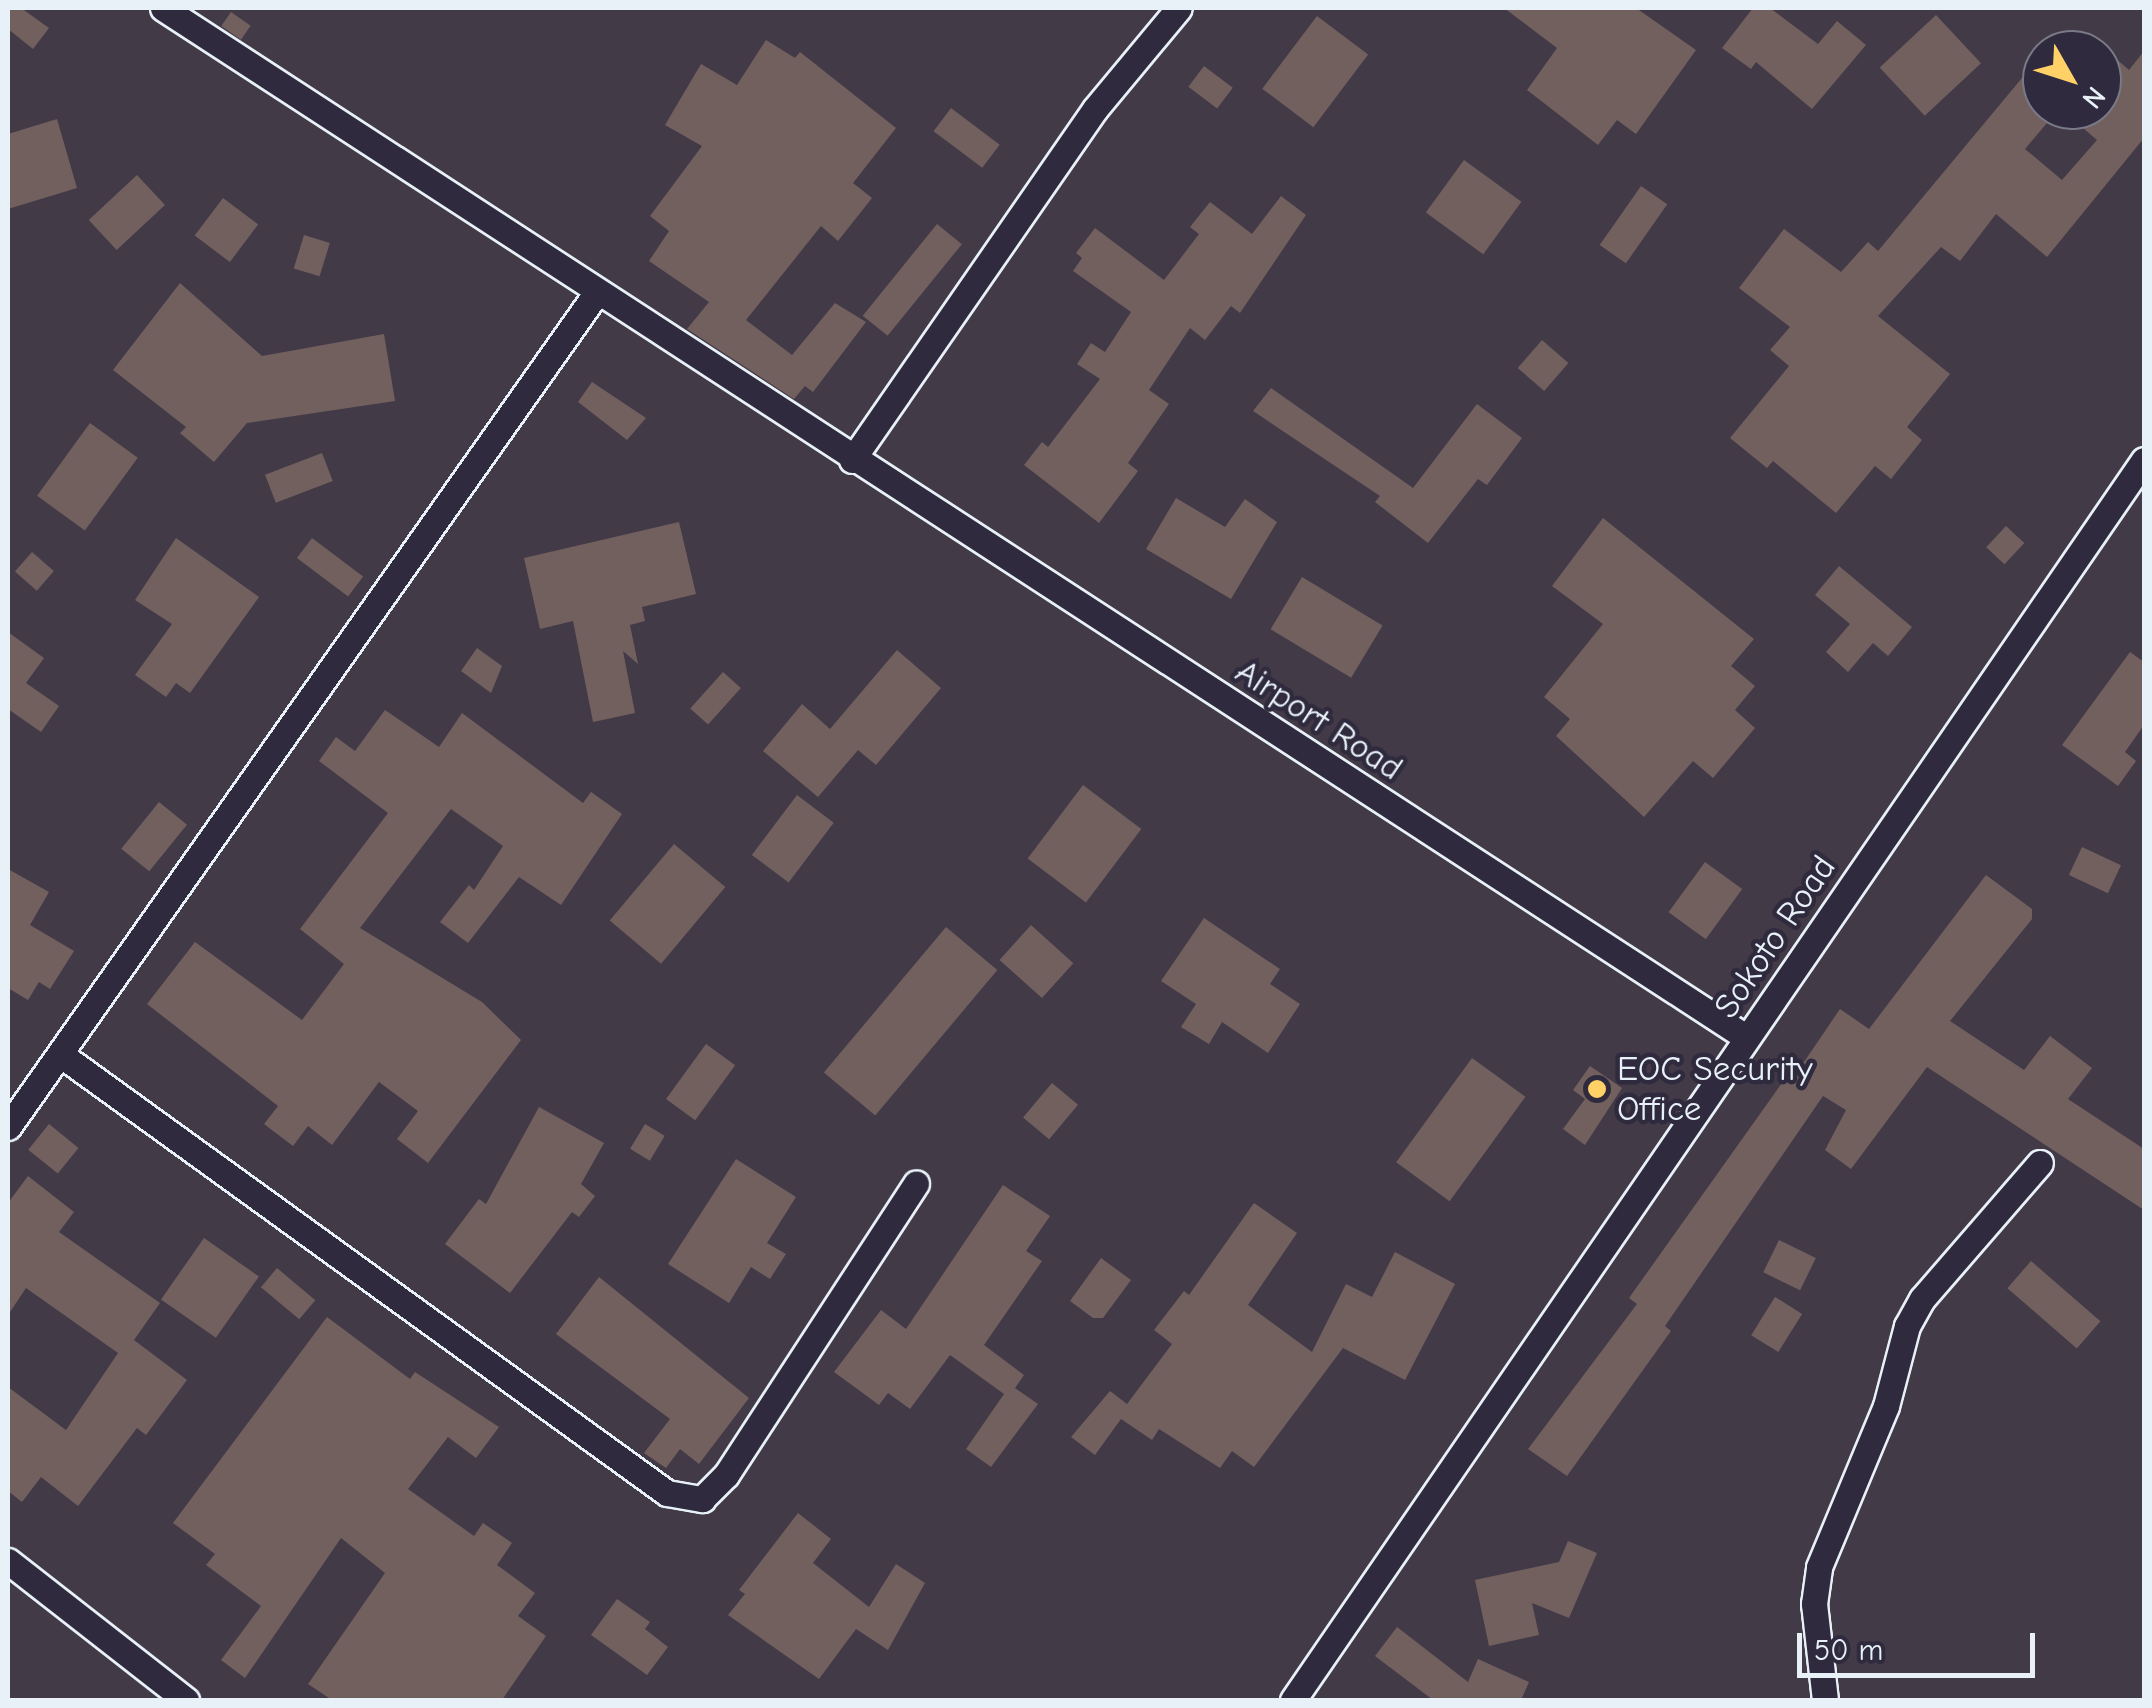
<!DOCTYPE html>
<style>
body{margin:0}
#map{position:relative;width:2152px;height:1708px;overflow:hidden;background:#433a47;font-family:"Comic Neue",sans-serif}
div>[style]{position:absolute}
.building>*{inset:0;background:#72605f;transform-origin:0 0}
.roads{filter:drop-shadow(2px 0 #e8f1f8) drop-shadow(-2px 0 #e8f1f8) drop-shadow(0 2px #e8f1f8) drop-shadow(0 -2px #e8f1f8)}
.street>*{height:25px;margin:-12.5px;padding:0 12.5px;transform-origin:12.5px;border-radius:12.5px;background:#2f2a3d}
.dots>*{width:28px;height:28px;translate:-50% -50%;box-sizing:border-box;border:5px solid #2f2a3d;border-radius:50%}
span{translate:-50% -50%;white-space:nowrap;text-align:center;line-height:1.15;-webkit-text-stroke:9px #2f2a3d;paint-order:stroke}
.street-label{font-size:35px;color:#e8f1f8}
.poi-label{font-size:35px;color:#e8f1f8}
.left{translate:0 -50%;text-align:left}
.frame{position:absolute;inset:0;border:10px solid #e8f1f8;pointer-events:none}
.north{position:absolute;left:2022px;top:30px;width:100px;height:100px;box-sizing:border-box;background:#2f2a3d;border:2px solid #797a88;border-radius:50%;rotate:129deg;font-size:28px;font-weight:700;line-height:40px;text-align:center;color:#e8f1f8}
.north::after{content:'';display:block;margin:auto;width:35px;height:45px;background:#ffd166;clip-path:polygon(50% 0,100% 100%,50% 72%,0 100%)}
.scale{position:absolute;left:1797px;top:1633px;width:238px;height:45px;box-sizing:border-box;border:5px solid #e8f1f8;border-top:0;padding-left:12px;font-size:30px;line-height:35px;white-space:nowrap;color:#e8f1f8;-webkit-text-stroke:8px #2f2a3d;paint-order:stroke}
</style>
<div id="map">
<div class="building">
<i style="clip-path:polygon(8px 8px,21px 8px,49px 28px,33px 49px,8px 29px)"></i>
<i style="clip-path:polygon(1504px 8px,1636px 8px,1696px 50px,1636px 134px,1617px 120px,1598px 145px,1527px 90px,1557px 48px)"></i>
<i style="clip-path:polygon(1753px 8px,1770px 8px,1818px 44px,1837px 21px,1866px 45px,1812px 109px,1756px 62px,1751px 69px,1722px 48px)"></i>
<i style="left:231px;top:12px;width:24px;height:17px;rotate:35deg"></i>
<i style="left:1936px;top:15px;width:66px;height:77px;rotate:47deg"></i>
<i style="left:1317px;top:16px;width:64px;height:91px;rotate:37deg"></i>
<i style="clip-path:polygon(766px 40px,795px 58px,800px 52px,896px 128px,853px 183px,872px 198px,838px 241px,821px 226px,746px 320px,792px 355px,835px 303px,866px 322px,813px 392px,805px 386px,794px 399px,687px 329px,709px 302px,649px 261px,669px 231px,650px 216px,702px 146px,665px 125px,701px 64px,737px 85px)"></i>
<i style="clip-path:polygon(2144px 51px,2144px 138px,2047px 257px,1996px 214px,1960px 261px,1941px 247px,1878px 316px,1950px 374px,1907px 427px,1922px 440px,1891px 479px,1875px 466px,1836px 513px,1773px 461px,1767px 468px,1730px 438px,1789px 366px,1770px 350px,1790px 327px,1739px 288px,1784px 229px,1841px 272px,1868px 242px,1878px 251px,2042px 54px,2042px 110px,2058px 110px,2025px 149px,2062px 180px,2097px 140px,2062px 110px,2102px 110px,2102px 71px,2114px 57px,2129px 70px)"></i>
<i style="left:1204px;top:66px;width:36px;height:26px;rotate:37deg"></i>
<i style="left:951px;top:108px;width:61px;height:29px;rotate:37deg"></i>
<i style="clip-path:polygon(57px 119px,77px 188px,8px 209px,8px 134px)"></i>
<i style="left:1464px;top:160px;width:71px;height:65px;rotate:36deg"></i>
<i style="left:137px;top:175px;width:41px;height:66px;rotate:47deg"></i>
<i style="left:1641px;top:186px;width:32px;height:72px;rotate:35deg"></i>
<i style="clip-path:polygon(1281px 196px,1306px 215px,1240px 313px,1231px 306px,1205px 340px,1190px 328px,1149px 390px,1169px 404px,1128px 463px,1138px 471px,1099px 523px,1024px 465px,1042px 442px,1048px 447px,1100px 379px,1077px 364px,1091px 343px,1105px 352px,1131px 312px,1073px 271px,1082px 258px,1076px 253px,1095px 228px,1164px 280px,1199px 234px,1190px 227px,1210px 202px,1252px 234px)"></i>
<i style="left:223px;top:198px;width:44px;height:47px;rotate:37deg"></i>
<i style="left:937px;top:224px;width:32px;height:118px;rotate:39deg"></i>
<i style="left:304px;top:235px;width:27px;height:35px;rotate:17deg"></i>
<i style="clip-path:polygon(180px 283px,262px 356px,384px 334px,395px 401px,247px 423px,214px 462px,180px 433px,186px 427px,113px 370px)"></i>
<i style="left:1542px;top:340px;width:35px;height:37px;rotate:41deg"></i>
<i style="clip-path:polygon(592px 382px,646px 418px,627px 440px,578px 402px)"></i>
<i style="clip-path:polygon(1271px 388px,1413px 488px,1477px 404px,1522px 438px,1487px 485px,1478px 479px,1428px 543px,1375px 502px,1380px 496px,1253px 411px)"></i>
<i style="left:90px;top:423px;width:59px;height:90px;rotate:36deg"></i>
<i style="left:322px;top:453px;width:30px;height:61px;rotate:69deg"></i>
<i style="clip-path:polygon(1176px 498px,1225px 527px,1245px 499px,1277px 522px,1231px 599px,1146px 549px)"></i>
<i style="clip-path:polygon(1603px 518px,1754px 639px,1731px 666px,1755px 686px,1735px 710px,1755px 728px,1713px 778px,1693px 761px,1644px 817px,1556px 736px,1570px 719px,1544px 697px,1603px 624px,1552px 586px)"></i>
<i style="clip-path:polygon(679px 522px,696px 594px,642px 607px,645px 621px,630px 625px,638px 664px,623px 651px,635px 713px,593px 722px,573px 621px,540px 629px,524px 558px)"></i>
<i style="left:2006px;top:526px;width:25px;height:29px;rotate:43deg"></i>
<i style="clip-path:polygon(176px 538px,259px 597px,190px 693px,176px 683px,166px 697px,135px 675px,172px 624px,135px 600px)"></i>
<i style="left:312px;top:538px;width:64px;height:25px;rotate:37deg"></i>
<i style="left:32px;top:552px;width:29px;height:26px;rotate:41deg"></i>
<i style="clip-path:polygon(1839px 566px,1912px 627px,1888px 656px,1873px 643px,1848px 672px,1826px 652px,1850px 624px,1815px 595px)"></i>
<i style="left:1302px;top:577px;width:94px;height:61px;rotate:31deg"></i>
<i style="clip-path:polygon(8px 632px,44px 658px,26px 683px,59px 706px,41px 732px,8px 709px)"></i>
<i style="clip-path:polygon(477px 648px,502px 666px,491px 693px,461px 671px)"></i>
<i style="clip-path:polygon(897px 650px,941px 688px,876px 765px,858px 750px,818px 797px,763px 751px,802px 704px,830px 729px)"></i>
<i style="clip-path:polygon(2130px 652px,2144px 662px,2144px 725px,2125px 752px,2136px 761px,2118px 786px,2062px 745px)"></i>
<i style="left:723px;top:672px;width:24px;height:49px;rotate:42deg"></i>
<i style="clip-path:polygon(385px 710px,439px 747px,462px 713px,583px 803px,591px 792px,622px 814px,561px 905px,519px 877px,468px 943px,440px 922px,469px 885px,474px 890px,503px 846px,451px 809px,360px 928px,482px 1002px,521px 1040px,428px 1163px,397px 1139px,418px 1111px,379px 1082px,332px 1145px,308px 1126px,293px 1146px,264px 1124px,278px 1106px,147px 1004px,195px 942px,302px 1020px,344px 964px,300px 929px,388px 813px,319px 761px,336px 737px,355px 751px)"></i>
<i style="left:1083px;top:785px;width:73px;height:92px;rotate:37deg"></i>
<i style="left:797px;top:795px;width:46px;height:75px;rotate:37deg"></i>
<i style="left:159px;top:802px;width:36px;height:60px;rotate:39deg"></i>
<i style="left:674px;top:844px;width:67px;height:100px;rotate:40deg"></i>
<i style="left:2082px;top:847px;width:43px;height:31px;rotate:25deg"></i>
<i style="left:1705px;top:862px;width:46px;height:62px;rotate:36deg"></i>
<i style="clip-path:polygon(8px 869px,49px 892px,30px 925px,74px 951px,50px 989px,39px 982px,28px 1000px,8px 988px)"></i>
<i style="clip-path:polygon(1986px 875px,2032px 909px,2032px 919px,1950px 1021px,2024px 1070px,2050px 1036px,2092px 1068px,2068px 1099px,2144px 1149px,2144px 1210px,1927px 1067px,1851px 1169px,1825px 1150px,1846px 1110px,1823px 1096px,1665px 1326px,1671px 1331px,1567px 1476px,1528px 1449px,1637px 1304px,1629px 1298px,1799px 1059px,1804px 1062px,1840px 1009px,1869px 1029px)"></i>
<i style="clip-path:polygon(1204px 918px,1280px 969px,1270px 984px,1300px 1004px,1268px 1053px,1222px 1022px,1209px 1044px,1181px 1027px,1196px 1004px,1161px 981px)"></i>
<i style="left:1031px;top:925px;width:57px;height:47px;rotate:42deg"></i>
<i style="left:946px;top:927px;width:67px;height:190px;rotate:40deg"></i>
<i style="left:706px;top:1044px;width:36px;height:68px;rotate:36deg"></i>
<i style="left:1472px;top:1058px;width:66px;height:129px;rotate:36deg"></i>
<i style="clip-path:polygon(1590px 1066px,1622px 1088px,1585px 1145px,1563px 1129px,1585px 1099px,1573px 1090px)"></i>
<i style="left:1052px;top:1083px;width:34px;height:45px;rotate:40deg"></i>
<i style="clip-path:polygon(539px 1107px,604px 1143px,581px 1184px,595px 1196px,579px 1217px,572px 1212px,510px 1293px,445px 1244px,479px 1199px,486px 1204px)"></i>
<i style="left:49px;top:1124px;width:38px;height:33px;rotate:39deg"></i>
<i style="left:645px;top:1124px;width:23px;height:29px;rotate:31deg"></i>
<i style="clip-path:polygon(736px 1159px,796px 1197px,767px 1243px,786px 1254px,770px 1279px,751px 1267px,729px 1303px,668px 1264px)"></i>
<i style="clip-path:polygon(28px 1176px,74px 1212px,59px 1232px,160px 1303px,134px 1340px,187px 1380px,146px 1435px,137px 1428px,78px 1506px,41px 1477px,22px 1502px,8px 1491px,8px 1387px,66px 1430px,118px 1353px,26px 1288px,8px 1315px,8px 1203px)"></i>
<i style="clip-path:polygon(1003px 1185px,1050px 1216px,1026px 1251px,1042px 1261px,984px 1345px,1024px 1375px,1015px 1388px,1038px 1404px,991px 1467px,966px 1449px,1004px 1394px,950px 1355px,910px 1409px,888px 1393px,879px 1405px,834px 1372px,881px 1310px,906px 1329px)"></i>
<i style="clip-path:polygon(1254px 1203px,1297px 1233px,1248px 1305px,1312px 1352px,1346px 1284px,1372px 1297px,1395px 1252px,1455px 1284px,1405px 1380px,1343px 1348px,1254px 1467px,1232px 1451px,1220px 1468px,1159px 1429px,1152px 1440px,1121px 1419px,1095px 1455px,1071px 1437px,1110px 1391px,1127px 1404px,1172px 1344px,1154px 1330px,1184px 1291px,1189px 1295px)"></i>
<i style="left:204px;top:1238px;width:67px;height:75px;rotate:35deg"></i>
<i style="left:1779px;top:1240px;width:41px;height:36px;rotate:26deg"></i>
<i style="clip-path:polygon(1101px 1258px,1131px 1280px,1103px 1318px,1093px 1318px,1070px 1301px)"></i>
<i style="left:2031px;top:1261px;width:92px;height:36px;rotate:41deg"></i>
<i style="left:277px;top:1268px;width:50px;height:25px;rotate:40deg"></i>
<i style="clip-path:polygon(599px 1277px,749px 1398px,699px 1464px,680px 1449px,666px 1468px,644px 1453px,670px 1419px,556px 1334px)"></i>
<i style="left:1775px;top:1297px;width:32px;height:45px;rotate:32deg"></i>
<i style="clip-path:polygon(327px 1317px,410px 1379px,415px 1372px,499px 1427px,476px 1458px,448px 1437px,408px 1489px,474px 1536px,483px 1523px,512px 1543px,497px 1565px,535px 1593px,518px 1616px,546px 1636px,502px 1700px,332px 1700px,308px 1684px,385px 1573px,341px 1538px,245px 1678px,221px 1660px,261px 1606px,206px 1565px,215px 1554px,173px 1523px)"></i>
<i style="clip-path:polygon(798px 1513px,831px 1539px,813px 1563px,869px 1607px,896px 1564px,925px 1583px,888px 1650px,856px 1629px,819px 1679px,728px 1615px,745px 1594px,739px 1590px)"></i>
<i style="clip-path:polygon(1568px 1541px,1597px 1553px,1569px 1618px,1532px 1603px,1539px 1635px,1489px 1646px,1475px 1580px,1559px 1562px)"></i>
<i style="clip-path:polygon(617px 1599px,650px 1622px,645px 1629px,668px 1647px,647px 1675px,591px 1635px)"></i>
<i style="clip-path:polygon(1397px 1627px,1468px 1682px,1478px 1659px,1529px 1682px,1521px 1700px,1433px 1700px,1375px 1656px)"></i>
</div>
<div class="roads">
<div class="street">
<i style="left:163px;top:8px;width:1889px;rotate:33.03deg"></i>
<i style="left:852px;top:460px;width:427px;rotate:-55.3deg"></i>
<i style="left:1095px;top:109px;width:131px;rotate:-50.3deg"></i>
<i style="left:60px;top:1054px;width:749px;rotate:35.88deg"></i>
<i style="left:667px;top:1493px;width:36px;rotate:10deg"></i>
<i style="left:702px;top:1499px;width:34px;rotate:-45deg"></i>
<i style="left:726px;top:1475px;width:348px;rotate:-56.9deg"></i>
<i style="left:8px;top:1127px;width:1022px;rotate:-54.8deg"></i>
<i style="left:8px;top:1561px;width:226px;rotate:38deg"></i>
<i style="left:1293px;top:1700px;width:1504px;rotate:-55.54deg"></i>
<i style="left:1825px;top:1700px;width:97px;rotate:-96.5deg"></i>
<i style="left:1814px;top:1604px;width:37px;rotate:-82deg"></i>
<i style="left:1819px;top:1567px;width:174px;rotate:-67.4deg"></i>
<i style="left:1886px;top:1406px;width:83px;rotate:-75.3deg"></i>
<i style="left:1907px;top:1326px;width:31px;rotate:-61deg"></i>
<i style="left:1922px;top:1299px;width:180px;rotate:-49.1deg"></i>
</div>
</div>
<div class="dots">
<i style="left:1597px;top:1089px;background:#ffd166"></i>
</div>
<div class="street-label">
<span style="left:1319px;top:720px;rotate:33deg">Airport Road</span>
<span style="left:1775px;top:937px;rotate:-56deg">Sokoto Road</span>
</div>
<div class="poi-label">
<span class="left" style="left:1617px;top:1089px">EOC Security<br>Office</span>
</div>
<div class="frame"></div>
<div class="north">N</div>
<div class="scale">50 m</div>
</div>
